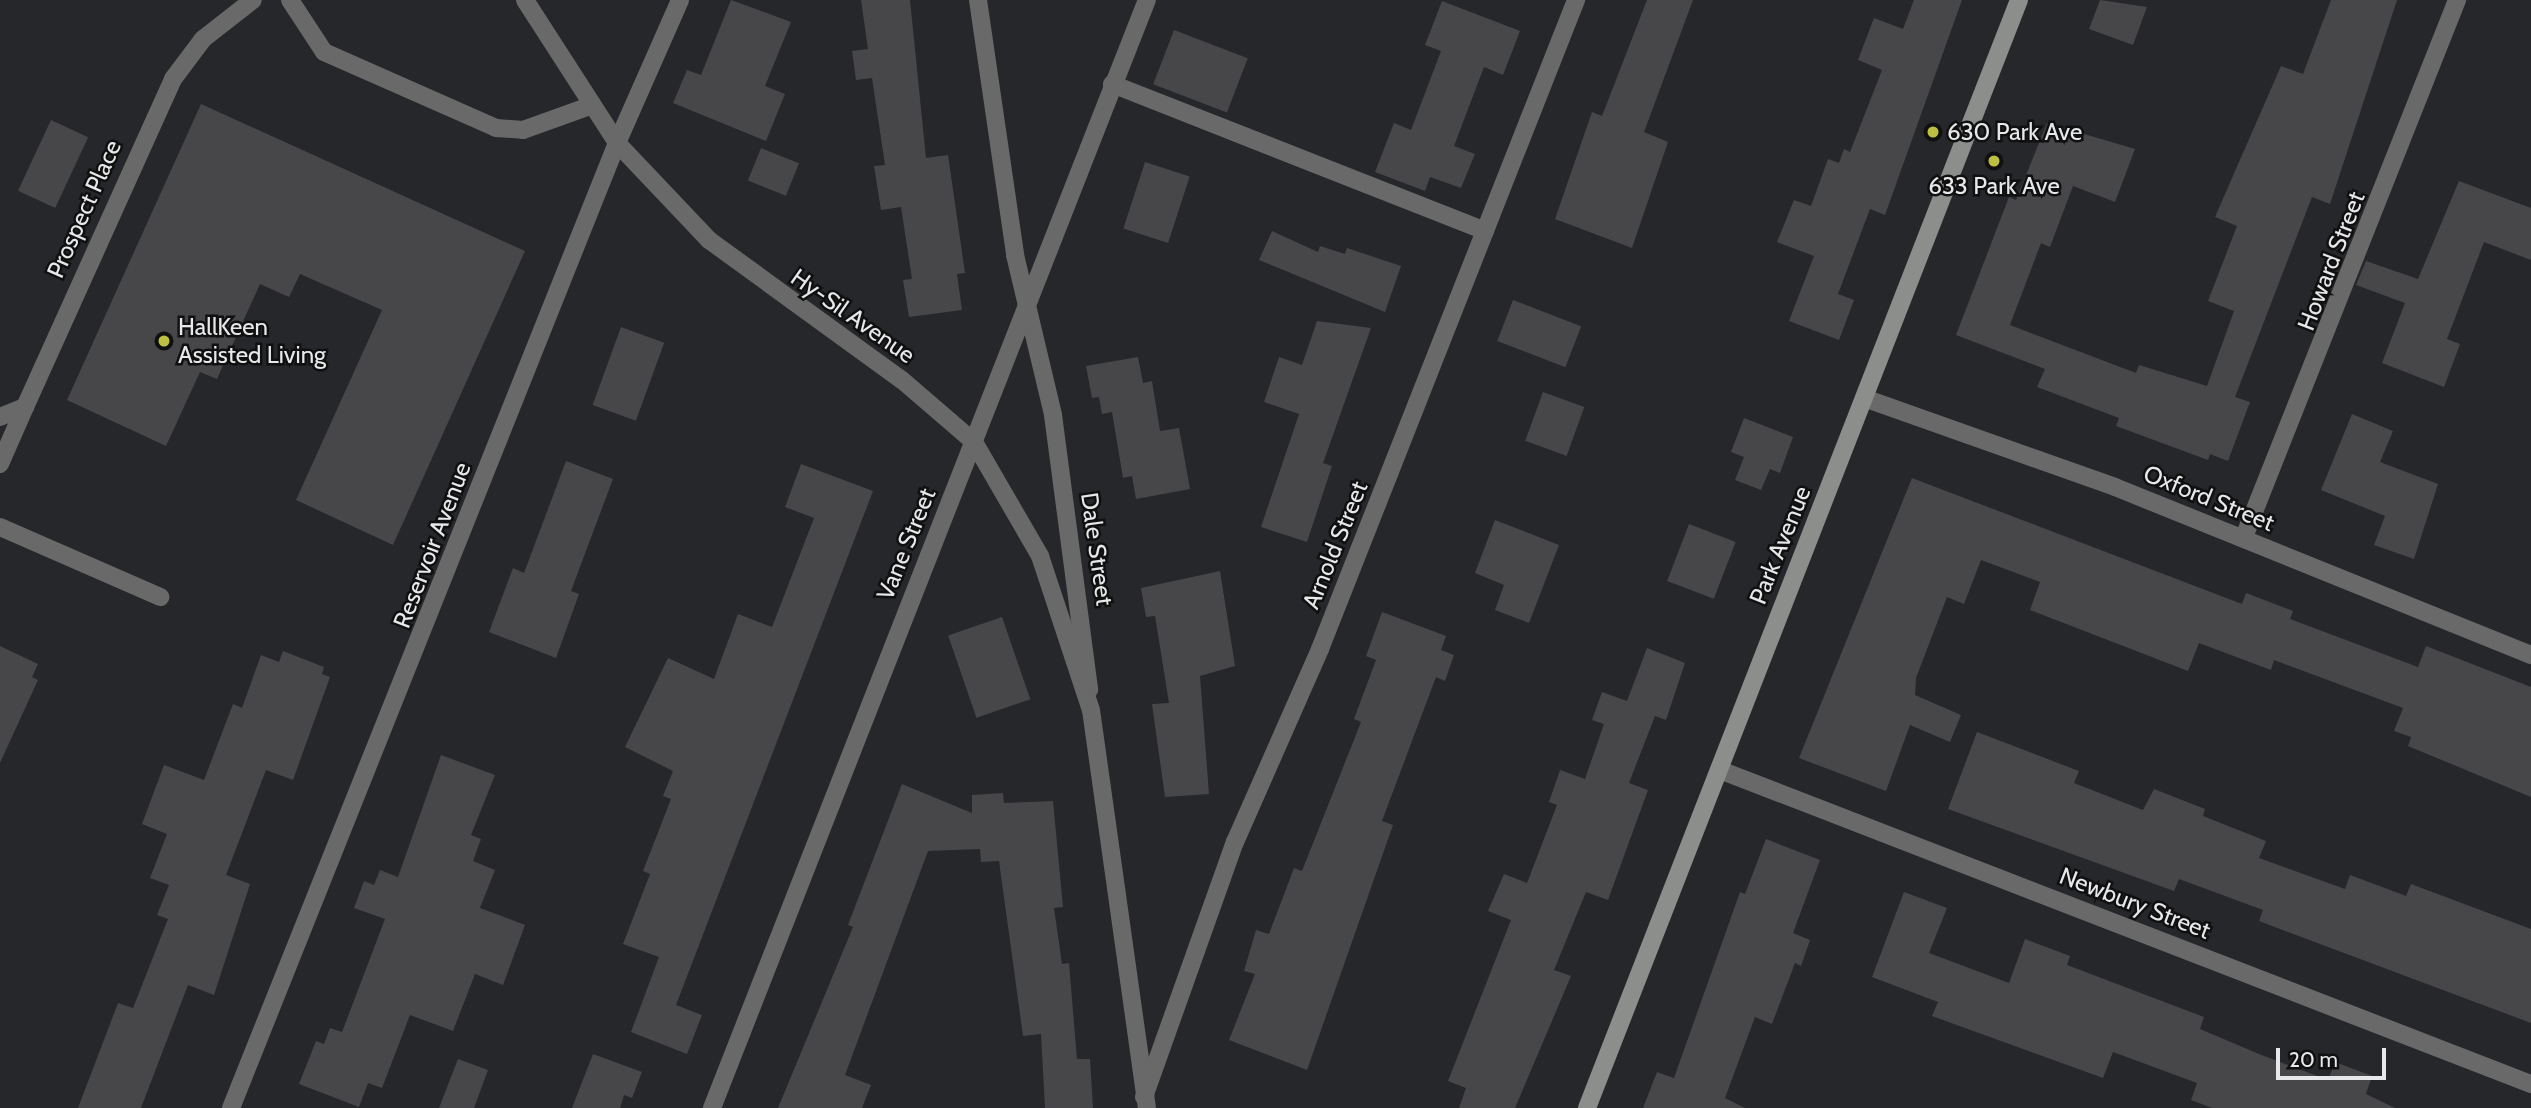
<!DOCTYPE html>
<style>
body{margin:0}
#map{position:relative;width:2531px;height:1108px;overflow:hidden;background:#26272a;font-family:Cabin,sans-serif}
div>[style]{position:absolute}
.building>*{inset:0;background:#47474a;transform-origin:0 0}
.service>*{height:18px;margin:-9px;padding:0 9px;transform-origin:9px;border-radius:9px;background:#686968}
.minor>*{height:18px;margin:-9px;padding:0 9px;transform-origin:9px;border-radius:9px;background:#686968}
.tertiary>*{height:18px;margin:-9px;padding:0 9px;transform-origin:9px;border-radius:9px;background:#686968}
.secondary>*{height:18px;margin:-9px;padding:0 9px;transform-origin:9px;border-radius:9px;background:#8c8e8c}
.dots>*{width:19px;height:19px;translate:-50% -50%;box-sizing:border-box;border:4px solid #101011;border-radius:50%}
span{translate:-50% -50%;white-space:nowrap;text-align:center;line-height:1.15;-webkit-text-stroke:5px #101011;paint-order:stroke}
.poi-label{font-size:24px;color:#e7e8ea}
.left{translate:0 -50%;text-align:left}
.street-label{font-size:24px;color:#e7e8ea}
.scale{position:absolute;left:2276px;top:1048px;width:110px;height:32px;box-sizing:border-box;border:4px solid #e7e8ea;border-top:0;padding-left:9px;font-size:21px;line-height:24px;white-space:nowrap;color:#e7e8ea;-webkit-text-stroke:5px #101011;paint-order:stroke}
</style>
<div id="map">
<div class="building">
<i style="clip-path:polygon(731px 0,791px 22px,765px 86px,785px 94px,766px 141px,673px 103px,687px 70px,701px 75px)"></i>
<i style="clip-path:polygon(861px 0,910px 0,926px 158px,948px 155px,965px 273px,957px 274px,962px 310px,909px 317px,903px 280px,912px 279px,901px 207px,881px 210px,874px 166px,885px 165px,872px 78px,856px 80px,852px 51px,868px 49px)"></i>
<i style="clip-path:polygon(1647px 0,1693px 0,1644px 132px,1668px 142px,1632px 248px,1555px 219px,1592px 112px,1602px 116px)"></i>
<i style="clip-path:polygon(1914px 0,1962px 0,1885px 215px,1870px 209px,1838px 294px,1854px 300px,1839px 340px,1789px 321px,1814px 256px,1777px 242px,1794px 200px,1811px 206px,1828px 159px,1839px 163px,1844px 149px,1850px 152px,1882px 70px,1858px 60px,1874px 18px,1903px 29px)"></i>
<i style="clip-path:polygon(2100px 0,2147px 7px,2133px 45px,2089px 29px)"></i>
<i style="clip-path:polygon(2331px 0,2397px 0,2330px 204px,2312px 197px,2235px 397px,2250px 402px,2228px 461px,2210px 454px,2208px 460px,2116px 426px,2119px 418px,2037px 387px,2045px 369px,1956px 335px,2009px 197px,2016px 200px,2047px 123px,2135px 149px,2115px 202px,2073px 186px,2050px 247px,2041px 243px,2010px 325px,2136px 373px,2139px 365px,2207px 386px,2234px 311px,2208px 301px,2237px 226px,2215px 217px,2281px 66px,2303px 74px)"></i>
<i style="clip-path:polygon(1442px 1px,1520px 31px,1503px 75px,1484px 67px,1454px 146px,1475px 154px,1461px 188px,1430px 177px,1425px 191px,1375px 172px,1394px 123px,1411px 130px,1441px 51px,1425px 45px)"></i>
<i style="left:1174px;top:30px;width:79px;height:58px;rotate:21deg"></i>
<i style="clip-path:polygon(201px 104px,525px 251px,393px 545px,296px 500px,382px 310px,300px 274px,289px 297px,260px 284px,217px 379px,200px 372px,166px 446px,67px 400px)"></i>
<i style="left:51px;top:120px;width:41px;height:78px;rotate:25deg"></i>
<i style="left:761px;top:148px;width:41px;height:35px;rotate:22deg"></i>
<i style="left:1145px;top:162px;width:47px;height:70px;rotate:18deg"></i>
<i style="clip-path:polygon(2459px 181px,2531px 208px,2531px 260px,2484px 242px,2447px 339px,2460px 344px,2444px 387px,2382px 363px,2405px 303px,2356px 285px,2366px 261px,2418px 279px)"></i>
<i style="clip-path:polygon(1272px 231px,1318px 252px,1320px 246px,1345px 254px,1347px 248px,1401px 266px,1385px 312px,1259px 260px)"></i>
<i style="left:1513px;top:300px;width:73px;height:44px;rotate:21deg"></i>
<i style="clip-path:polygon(1317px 321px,1371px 328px,1323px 463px,1332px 466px,1307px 542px,1261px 527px,1299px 414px,1264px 402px,1279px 357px,1302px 365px)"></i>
<i style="left:621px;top:327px;width:46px;height:83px;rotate:20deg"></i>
<i style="clip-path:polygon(1138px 357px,1143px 383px,1152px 381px,1160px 431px,1179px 428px,1190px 489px,1136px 499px,1132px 476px,1123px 478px,1112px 412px,1102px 414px,1099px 397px,1092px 398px,1086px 366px)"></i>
<i style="left:1543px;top:392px;width:44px;height:52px;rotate:20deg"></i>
<i style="clip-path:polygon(2352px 414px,2393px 431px,2380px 462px,2438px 484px,2414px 559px,2374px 545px,2385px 516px,2321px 490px)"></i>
<i style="clip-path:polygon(1744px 418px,1793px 437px,1780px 473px,1770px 469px,1761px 490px,1735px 480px,1744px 457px,1731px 452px)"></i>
<i style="clip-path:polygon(566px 461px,613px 479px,571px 591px,579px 594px,556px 658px,489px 632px,513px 568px,524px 573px)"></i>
<i style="clip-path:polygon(801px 464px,873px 491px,676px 1005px,702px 1015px,687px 1054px,631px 1032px,659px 957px,623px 944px,650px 874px,643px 871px,671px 799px,663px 796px,673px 771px,625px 747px,668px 658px,714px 679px,738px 614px,772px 627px,814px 518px,785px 507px)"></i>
<i style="clip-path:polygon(1912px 478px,2242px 604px,2246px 593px,2293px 611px,2290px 619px,2418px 667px,2426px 646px,2531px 687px,2531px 797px,2408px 746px,2411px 737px,2394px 731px,2403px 708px,2274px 660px,2271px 670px,2199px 643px,2188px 671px,2030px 610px,2040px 582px,1981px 560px,1964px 604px,1947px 597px,1916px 678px,1915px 695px,1961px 715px,1950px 742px,1910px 725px,1886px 791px,1799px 758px)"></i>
<i style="clip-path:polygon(1495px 520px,1559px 545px,1529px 623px,1495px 610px,1504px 585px,1475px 573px)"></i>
<i style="left:1689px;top:524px;width:50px;height:61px;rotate:21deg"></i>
<i style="clip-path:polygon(1220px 571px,1235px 666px,1200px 676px,1209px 794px,1165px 797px,1152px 704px,1169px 703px,1155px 616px,1146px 617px,1141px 588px)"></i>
<i style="clip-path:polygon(1382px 612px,1446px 636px,1441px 650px,1454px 655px,1445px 681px,1436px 677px,1382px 821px,1393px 825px,1307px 1070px,1229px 1040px,1255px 974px,1244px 971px,1256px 930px,1269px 934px,1294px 868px,1302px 871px,1361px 722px,1354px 719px,1376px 660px,1366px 656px)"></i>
<i style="left:1002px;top:617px;width:87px;height:57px;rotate:71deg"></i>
<i style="clip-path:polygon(0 646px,38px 664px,32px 677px,38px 680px,0 763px)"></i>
<i style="clip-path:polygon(1647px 648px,1685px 663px,1666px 720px,1655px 716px,1629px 783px,1648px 790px,1608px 900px,1586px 892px,1554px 970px,1571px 976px,1515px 1108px,1459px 1108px,1466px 1088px,1448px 1081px,1511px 920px,1488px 911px,1504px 874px,1527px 883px,1557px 805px,1549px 802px,1560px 770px,1585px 779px,1604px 724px,1592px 720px,1602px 692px,1627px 701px)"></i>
<i style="clip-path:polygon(283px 651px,324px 667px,322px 674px,330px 677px,293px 780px,266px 770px,226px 875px,250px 884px,214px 995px,188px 985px,141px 1108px,78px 1108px,118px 1003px,133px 1008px,168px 919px,157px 915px,169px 885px,150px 878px,167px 834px,142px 824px,164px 765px,204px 780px,233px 704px,242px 708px,261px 655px,279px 662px)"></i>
<i style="clip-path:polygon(1977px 732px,2079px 771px,2074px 783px,2143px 810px,2154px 789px,2205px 809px,2203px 816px,2266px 841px,2259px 858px,2345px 889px,2350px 875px,2406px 896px,2411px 884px,2531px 929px,2531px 1023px,2259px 921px,2263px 910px,2179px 879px,2174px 891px,1948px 809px)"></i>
<i style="clip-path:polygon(441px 755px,495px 775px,471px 835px,481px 839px,473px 861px,495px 870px,480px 908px,525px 925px,503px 985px,475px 974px,453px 1031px,410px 1015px,382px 1088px,368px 1083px,359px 1107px,299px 1084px,316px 1041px,324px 1044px,330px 1028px,342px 1032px,385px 919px,354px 908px,364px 881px,374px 885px,380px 870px,398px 877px)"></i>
<i style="clip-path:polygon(902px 784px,972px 813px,972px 795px,1003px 793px,1004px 803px,1053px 801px,1063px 907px,1054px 908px,1062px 964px,1069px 963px,1077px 1059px,1090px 1059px,1093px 1108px,1045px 1108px,1041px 1034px,1023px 1036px,999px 861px,981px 862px,980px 849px,928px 851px,845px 1075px,871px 1085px,862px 1108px,778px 1108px,853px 927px,848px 925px)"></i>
<i style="clip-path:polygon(1766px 839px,1820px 860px,1793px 933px,1810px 940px,1801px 966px,1795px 963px,1772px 1024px,1755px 1017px,1725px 1098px,1745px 1108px,1643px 1108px,1657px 1072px,1674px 1078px,1740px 892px,1745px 894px)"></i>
<i style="clip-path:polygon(1904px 892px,1947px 908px,1929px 953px,2009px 983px,2025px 939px,2070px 956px,2067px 965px,2204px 1017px,2200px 1029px,2259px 1054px,2328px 1080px,2335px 1062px,2372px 1076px,2366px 1094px,2395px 1108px,2212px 1108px,2191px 1100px,2197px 1083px,2113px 1052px,2103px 1078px,1932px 1016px,1938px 1002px,1872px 977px)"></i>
<i style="clip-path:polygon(593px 1054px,642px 1072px,632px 1098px,624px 1095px,620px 1108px,572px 1108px)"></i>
<i style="clip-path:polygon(458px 1059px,488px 1070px,474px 1108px,439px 1108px)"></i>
</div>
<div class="service">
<i style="left:290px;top:0;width:62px;rotate:56.8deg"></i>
<i style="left:324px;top:52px;width:188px;rotate:23.8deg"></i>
<i style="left:496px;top:128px;width:27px;rotate:4deg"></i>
<i style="left:523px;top:130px;width:71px;rotate:-19.7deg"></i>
<i style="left:1112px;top:84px;width:401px;rotate:21.5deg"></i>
<i style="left:0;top:527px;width:175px;rotate:23.6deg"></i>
</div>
<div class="minor">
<i style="left:978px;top:0;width:258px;rotate:81.7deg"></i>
<i style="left:1015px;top:255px;width:164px;rotate:76.6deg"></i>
<i style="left:1053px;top:415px;width:277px;rotate:82.5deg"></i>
<i style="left:617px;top:143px;width:156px;rotate:-66.2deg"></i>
<i style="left:1864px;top:398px;width:266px;rotate:19.5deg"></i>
<i style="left:2115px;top:487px;width:449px;rotate:22deg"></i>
<i style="left:0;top:464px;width:62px;rotate:-66.3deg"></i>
<i style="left:2244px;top:537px;width:578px;rotate:-68.36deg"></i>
<i style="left:1720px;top:770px;width:870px;rotate:21.17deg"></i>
<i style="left:1144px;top:1097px;width:271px;rotate:-70.4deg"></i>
<i style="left:1235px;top:842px;width:211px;rotate:-66.2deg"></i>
<i style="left:1320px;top:649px;width:698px;rotate:-68.47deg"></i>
<i style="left:712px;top:1108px;width:1190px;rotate:-68.57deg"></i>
</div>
<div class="tertiary">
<i style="left:525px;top:0;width:170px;rotate:57.2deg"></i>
<i style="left:617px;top:143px;width:134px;rotate:46.5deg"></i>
<i style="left:709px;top:240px;width:238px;rotate:36deg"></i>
<i style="left:902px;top:380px;width:95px;rotate:40.7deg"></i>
<i style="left:974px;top:442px;width:132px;rotate:59.9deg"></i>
<i style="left:1040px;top:556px;width:162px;rotate:71.7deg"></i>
<i style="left:1091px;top:710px;width:402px;rotate:82deg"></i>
<i style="left:0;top:417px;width:27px;rotate:-22deg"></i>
<i style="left:25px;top:407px;width:360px;rotate:-65.7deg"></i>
<i style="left:173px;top:79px;width:50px;rotate:-53.1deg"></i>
<i style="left:203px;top:39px;width:63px;rotate:-38deg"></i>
<i style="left:231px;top:1108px;width:1039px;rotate:-68.2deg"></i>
</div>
<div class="secondary">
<i style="left:1587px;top:1108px;width:1189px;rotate:-68.7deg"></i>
</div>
<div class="dots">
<i style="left:1933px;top:132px;background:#bdbf43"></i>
<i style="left:1994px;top:161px;background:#bdbf43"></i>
<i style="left:164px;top:341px;background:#bdbf43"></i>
</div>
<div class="poi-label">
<span class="left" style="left:1947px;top:132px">630 Park Ave</span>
<span style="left:1994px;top:186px">633 Park Ave</span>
<span class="left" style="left:178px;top:341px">HallKeen<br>Assisted Living</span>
</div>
<div class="street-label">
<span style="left:84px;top:209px;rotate:-66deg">Prospect Place</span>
<span style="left:2331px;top:261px;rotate:-69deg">Howard Street</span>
<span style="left:853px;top:316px;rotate:35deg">Hy-Sil Avenue</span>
<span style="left:2209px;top:498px;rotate:22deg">Oxford Street</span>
<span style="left:906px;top:544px;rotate:-68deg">Vane Street</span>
<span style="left:432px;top:545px;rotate:-69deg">Reservoir Avenue</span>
<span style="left:1335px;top:545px;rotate:-68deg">Arnold Street</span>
<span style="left:1780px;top:545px;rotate:-68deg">Park Avenue</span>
<span style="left:1097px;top:549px;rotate:82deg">Dale Street</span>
<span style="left:2135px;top:903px;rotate:21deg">Newbury Street</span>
</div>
<div class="scale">20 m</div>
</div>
